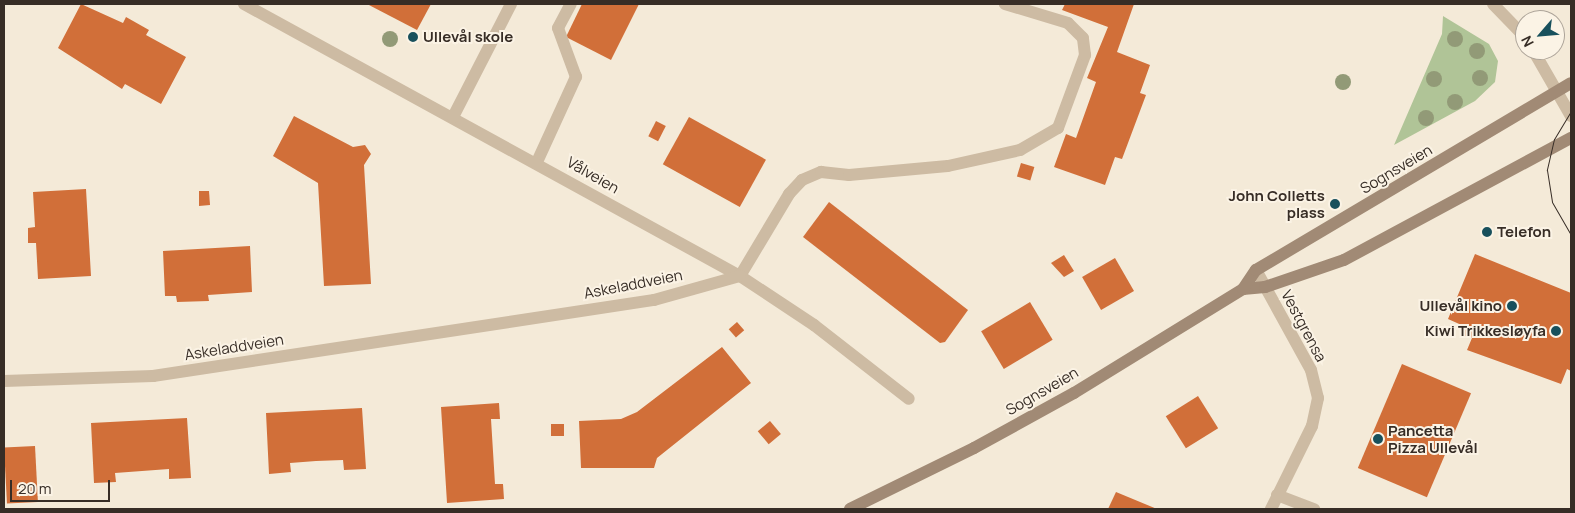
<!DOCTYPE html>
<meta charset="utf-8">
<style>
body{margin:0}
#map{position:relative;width:1575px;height:513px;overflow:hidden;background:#f4ead8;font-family:Manrope,sans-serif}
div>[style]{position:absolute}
.green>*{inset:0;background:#b0c497}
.building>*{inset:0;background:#d16f39;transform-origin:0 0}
.lane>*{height:12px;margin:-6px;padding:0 6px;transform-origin:6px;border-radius:6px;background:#cdbba3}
.street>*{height:12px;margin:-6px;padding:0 6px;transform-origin:6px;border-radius:6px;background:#cdbba3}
.secondary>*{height:12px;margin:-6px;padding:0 6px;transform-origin:6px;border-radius:6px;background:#a18a75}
.tram>*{height:1px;margin:-0.5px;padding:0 0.5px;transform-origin:0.5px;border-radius:0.5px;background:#372d26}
.trees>*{width:16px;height:16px;margin:-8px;border-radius:50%;background:#929a77}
.dots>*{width:14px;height:14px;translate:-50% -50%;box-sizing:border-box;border:2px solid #fbf3e5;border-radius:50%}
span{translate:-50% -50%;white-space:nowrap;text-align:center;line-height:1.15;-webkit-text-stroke:4px #fbf3e5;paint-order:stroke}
.poi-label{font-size:15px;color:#372d26;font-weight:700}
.left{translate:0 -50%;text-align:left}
.right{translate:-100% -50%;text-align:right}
.street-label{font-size:15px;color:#372d26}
.frame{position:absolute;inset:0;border:5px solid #372d26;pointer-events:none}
.north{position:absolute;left:1515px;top:10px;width:50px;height:50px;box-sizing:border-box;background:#fbf3e5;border:1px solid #ada499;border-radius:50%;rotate:243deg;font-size:14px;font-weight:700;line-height:20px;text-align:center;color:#372d26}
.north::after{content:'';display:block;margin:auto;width:18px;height:22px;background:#18505c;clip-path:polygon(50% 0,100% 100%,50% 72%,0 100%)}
.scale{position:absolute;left:10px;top:480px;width:100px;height:22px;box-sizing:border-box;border:2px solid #372d26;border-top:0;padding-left:6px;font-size:15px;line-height:18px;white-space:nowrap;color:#372d26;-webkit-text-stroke:4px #fbf3e5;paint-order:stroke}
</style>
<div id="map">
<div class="green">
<i style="clip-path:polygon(1443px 16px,1489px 44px,1498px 61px,1495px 82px,1475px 101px,1394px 145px,1442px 34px)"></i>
</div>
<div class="building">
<i style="clip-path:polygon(81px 4px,123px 23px,126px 17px,149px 30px,146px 35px,186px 57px,161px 104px,125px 84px,122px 89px,58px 48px)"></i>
<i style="clip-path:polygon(367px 4px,431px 4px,417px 30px)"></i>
<i style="clip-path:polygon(582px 4px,639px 4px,611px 60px,566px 37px)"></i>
<i style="clip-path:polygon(1065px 4px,1134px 4px,1117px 52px,1150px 65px,1140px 93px,1146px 95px,1122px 159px,1115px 157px,1105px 185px,1054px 167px,1066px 134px,1076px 138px,1096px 82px,1087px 78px,1108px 27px,1062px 10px)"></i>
<i style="clip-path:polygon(294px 116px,353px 147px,365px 145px,371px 154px,364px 165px,371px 284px,324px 286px,318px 183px,273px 156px)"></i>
<i style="left:689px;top:117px;width:88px;height:54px;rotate:29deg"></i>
<i style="left:656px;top:121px;width:11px;height:17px;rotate:27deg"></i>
<i style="left:1021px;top:163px;width:14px;height:14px;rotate:17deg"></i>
<i style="clip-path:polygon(86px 189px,91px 276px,38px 279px,36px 243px,28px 243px,28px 228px,35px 227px,33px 192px)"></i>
<i style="clip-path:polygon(199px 191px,209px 191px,210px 205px,199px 206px)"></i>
<i style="clip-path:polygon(829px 202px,968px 310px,945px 342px,940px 343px,803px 237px)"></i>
<i style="clip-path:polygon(250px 246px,252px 292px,208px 295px,209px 301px,177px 302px,176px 296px,165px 296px,163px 251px)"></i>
<i style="clip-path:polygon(1475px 254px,1571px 293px,1571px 371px,1567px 369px,1561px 384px,1467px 350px,1472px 338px,1462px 335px,1466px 327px,1448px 319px)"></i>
<i style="clip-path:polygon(1064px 255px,1074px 271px,1064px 277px,1051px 263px)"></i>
<i style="left:1115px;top:258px;width:38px;height:38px;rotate:60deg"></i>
<i style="left:1030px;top:302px;width:44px;height:57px;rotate:59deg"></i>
<i style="left:737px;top:322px;width:11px;height:11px;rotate:49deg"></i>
<i style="clip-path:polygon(722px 347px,751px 383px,657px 458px,654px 468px,581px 468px,579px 421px,621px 419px,637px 412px)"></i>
<i style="left:1402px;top:364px;width:75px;height:113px;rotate:23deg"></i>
<i style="left:1198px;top:396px;width:38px;height:38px;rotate:58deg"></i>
<i style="clip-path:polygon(499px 403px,500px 419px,491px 419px,495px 484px,503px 484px,504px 499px,447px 503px,441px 407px)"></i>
<i style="clip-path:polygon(362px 408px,366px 469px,344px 470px,343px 460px,316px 461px,290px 463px,291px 472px,269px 474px,266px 413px)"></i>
<i style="clip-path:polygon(187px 418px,191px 478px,169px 479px,169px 469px,115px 473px,116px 482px,94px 483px,91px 423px)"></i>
<i style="left:770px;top:421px;width:17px;height:16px;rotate:50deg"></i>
<i style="left:551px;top:424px;width:13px;height:12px"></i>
<i style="left:35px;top:446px;width:56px;height:31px;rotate:87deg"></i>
<i style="clip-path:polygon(1116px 492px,1157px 509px,1108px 509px)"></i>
</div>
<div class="lane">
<i style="left:537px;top:162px;width:94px;rotate:-65.4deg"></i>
<i style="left:576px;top:77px;width:52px;rotate:-110.2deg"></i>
<i style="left:558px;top:28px;width:27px;rotate:-62deg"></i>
<i style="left:740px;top:276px;width:96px;rotate:-59.1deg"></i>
<i style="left:789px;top:194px;width:19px;rotate:-47deg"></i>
<i style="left:802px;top:180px;width:21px;rotate:-23deg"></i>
<i style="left:821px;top:172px;width:28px;rotate:6deg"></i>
<i style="left:849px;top:175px;width:99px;rotate:-5.2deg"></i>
<i style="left:948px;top:166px;width:74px;rotate:-12.5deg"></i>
<i style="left:1020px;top:150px;width:44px;rotate:-30.1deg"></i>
<i style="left:1058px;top:128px;width:78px;rotate:-69.7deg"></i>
<i style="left:1085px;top:55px;width:17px;rotate:-97deg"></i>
<i style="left:1083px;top:38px;width:21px;rotate:-135deg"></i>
<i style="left:1068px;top:23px;width:66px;rotate:-163.2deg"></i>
</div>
<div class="street">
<i style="left:244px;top:4px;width:566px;rotate:28.74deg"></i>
<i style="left:740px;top:276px;width:89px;rotate:33.5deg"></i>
<i style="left:814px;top:325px;width:120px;rotate:37.9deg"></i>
<i style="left:1493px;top:4px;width:46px;rotate:45.9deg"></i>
<i style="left:1533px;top:50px;width:76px;rotate:60.1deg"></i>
<i style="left:453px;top:117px;width:127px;rotate:-62.8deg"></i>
<i style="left:1256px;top:270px;width:114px;rotate:61.2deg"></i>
<i style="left:1311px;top:370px;width:29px;rotate:76deg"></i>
<i style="left:1318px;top:398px;width:29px;rotate:102deg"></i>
<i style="left:1312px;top:426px;width:93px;rotate:116.3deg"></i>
<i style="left:4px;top:381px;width:149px;rotate:-1.9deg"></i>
<i style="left:153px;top:376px;width:507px;rotate:-8.63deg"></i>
<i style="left:654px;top:300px;width:89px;rotate:-15.6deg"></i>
<i style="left:1277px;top:495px;width:40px;rotate:21deg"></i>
</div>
<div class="secondary">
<i style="left:1243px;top:289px;width:22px;rotate:-5deg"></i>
<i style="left:1265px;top:287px;width:83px;rotate:-18.9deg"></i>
<i style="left:1344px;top:260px;width:258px;rotate:-28.3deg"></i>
<i style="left:850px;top:509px;width:138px;rotate:-26.2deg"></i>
<i style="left:974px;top:448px;width:114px;rotate:-28.8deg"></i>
<i style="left:1074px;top:393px;width:198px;rotate:-31.6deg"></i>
<i style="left:1243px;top:289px;width:23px;rotate:-56deg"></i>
<i style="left:1256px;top:270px;width:366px;rotate:-30.7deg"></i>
</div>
<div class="tram">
<i style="left:1571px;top:111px;width:33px;rotate:121deg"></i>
<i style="left:1554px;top:139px;width:32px;rotate:103deg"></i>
<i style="left:1547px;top:170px;width:32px;rotate:81deg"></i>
<i style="left:1552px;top:202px;width:38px;rotate:60deg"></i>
</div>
<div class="trees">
<i style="left:390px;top:39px"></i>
<i style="left:1455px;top:39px"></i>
<i style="left:1477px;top:51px"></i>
<i style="left:1480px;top:78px"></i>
<i style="left:1434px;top:79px"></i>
<i style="left:1343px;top:82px"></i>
<i style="left:1455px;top:102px"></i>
<i style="left:1426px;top:118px"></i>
</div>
<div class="dots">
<i style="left:413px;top:37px;background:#18505c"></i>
<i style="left:1335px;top:204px;background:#18505c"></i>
<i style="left:1487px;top:232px;background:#18505c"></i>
<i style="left:1512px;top:306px;background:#18505c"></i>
<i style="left:1556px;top:331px;background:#18505c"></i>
<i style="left:1378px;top:439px;background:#18505c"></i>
</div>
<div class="poi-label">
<span class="left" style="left:423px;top:37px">Ullevål skole</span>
<span class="right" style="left:1325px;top:204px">John Colletts<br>plass</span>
<span class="left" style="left:1497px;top:232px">Telefon</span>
<span class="right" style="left:1502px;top:306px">Ullevål kino</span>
<span class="right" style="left:1546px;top:331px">Kiwi Trikkesløyfa</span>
<span class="left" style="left:1388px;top:439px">Pancetta<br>Pizza Ullevål</span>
</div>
<div class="street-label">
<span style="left:1396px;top:169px;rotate:-31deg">Sognsveien</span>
<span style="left:593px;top:175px;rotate:30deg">Vålveien</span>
<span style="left:633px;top:284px;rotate:-11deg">Askeladdveien</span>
<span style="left:1304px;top:326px;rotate:62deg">Vestgrensa</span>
<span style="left:234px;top:347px;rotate:-9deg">Askeladdveien</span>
<span style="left:1042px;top:391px;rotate:-30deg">Sognsveien</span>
</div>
<div class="frame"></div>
<div class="north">N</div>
<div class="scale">20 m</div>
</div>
